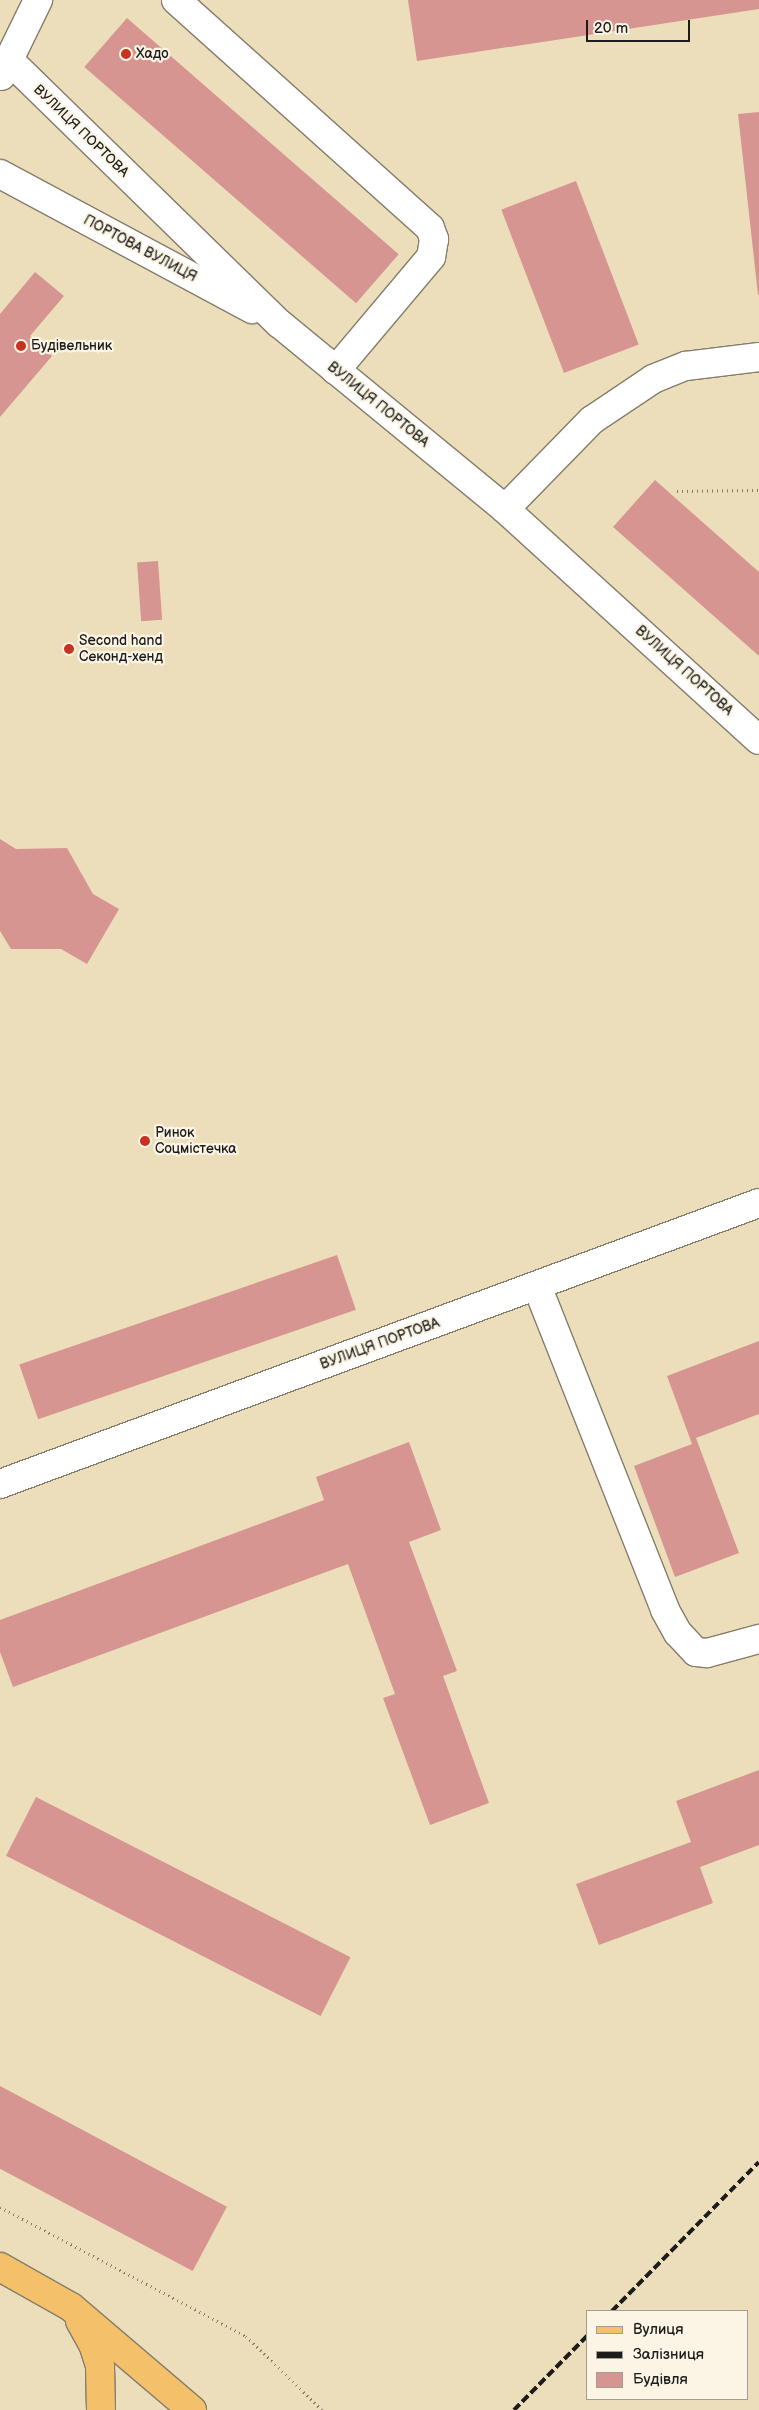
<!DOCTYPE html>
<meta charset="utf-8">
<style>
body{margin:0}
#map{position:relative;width:759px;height:2410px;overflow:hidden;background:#ecdebb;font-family:"Balsamiq Sans",sans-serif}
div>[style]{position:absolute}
.building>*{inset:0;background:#d69590;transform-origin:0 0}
.path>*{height:3px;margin-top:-1.5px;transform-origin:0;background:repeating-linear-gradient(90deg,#847d6c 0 1px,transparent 0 5px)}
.roads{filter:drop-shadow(1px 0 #847d6c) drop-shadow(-1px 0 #847d6c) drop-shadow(0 1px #847d6c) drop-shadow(0 -1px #847d6c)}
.minor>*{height:28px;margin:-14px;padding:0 14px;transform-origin:14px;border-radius:14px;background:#fff}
.major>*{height:28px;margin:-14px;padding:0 14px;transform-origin:14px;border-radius:14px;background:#f4c16a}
.rail>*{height:4px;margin-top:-2px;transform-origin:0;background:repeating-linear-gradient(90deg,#1c1c1c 0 8px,transparent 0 12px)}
.dots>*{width:14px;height:14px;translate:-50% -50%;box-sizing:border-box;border:2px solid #fcf5e5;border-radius:50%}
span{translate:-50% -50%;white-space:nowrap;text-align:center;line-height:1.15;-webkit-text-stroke:4.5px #fcf5e5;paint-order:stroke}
.poi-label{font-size:14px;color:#1c1c1c}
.left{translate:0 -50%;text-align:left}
.street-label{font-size:14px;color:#1c1c1c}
.legend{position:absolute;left:586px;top:2310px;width:162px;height:90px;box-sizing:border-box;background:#fcf5e5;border:1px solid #a29e95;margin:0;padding:6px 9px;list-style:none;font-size:15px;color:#1c1c1c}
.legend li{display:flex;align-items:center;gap:10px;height:25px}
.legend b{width:25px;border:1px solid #a29e95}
.scale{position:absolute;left:586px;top:20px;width:104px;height:22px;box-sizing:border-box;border:2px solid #1c1c1c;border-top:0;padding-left:6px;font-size:15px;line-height:18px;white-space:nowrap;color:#1c1c1c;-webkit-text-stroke:4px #fcf5e5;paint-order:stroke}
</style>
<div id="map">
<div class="building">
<i style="clip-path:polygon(408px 0,759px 0,759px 9px,417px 61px)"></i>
<i style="left:127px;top:18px;width:360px;height:65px;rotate:41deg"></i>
<i style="clip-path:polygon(759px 112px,759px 294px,758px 295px,738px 114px)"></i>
<i style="left:576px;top:181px;width:175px;height:80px;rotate:69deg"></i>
<i style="clip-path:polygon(35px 272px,64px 296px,30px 336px,52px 356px,0 417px,0 314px)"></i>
<i style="clip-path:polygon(655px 480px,759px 572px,759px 656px,613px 527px)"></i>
<i style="left:158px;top:561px;width:59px;height:21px;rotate:86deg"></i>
<i style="clip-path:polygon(0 839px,16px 849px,67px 848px,93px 894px,119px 909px,87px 964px,61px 949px,11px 949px,0 931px)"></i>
<i style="left:337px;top:1255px;width:58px;height:336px;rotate:71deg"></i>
<i style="clip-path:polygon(759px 1341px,759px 1414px,696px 1438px,739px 1553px,675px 1577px,634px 1466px,692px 1444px,667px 1376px)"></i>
<i style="clip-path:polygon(409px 1442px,441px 1530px,409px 1542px,457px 1671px,443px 1676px,489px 1803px,430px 1825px,383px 1698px,395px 1694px,348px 1564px,13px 1687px,0 1652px,0 1620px,324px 1500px,316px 1477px)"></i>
<i style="clip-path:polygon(759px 1770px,759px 1845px,700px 1867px,713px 1903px,599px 1945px,576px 1884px,691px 1842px,676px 1801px)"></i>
<i style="left:36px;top:1797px;width:353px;height:66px;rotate:27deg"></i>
<i style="left:0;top:2086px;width:257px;height:73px;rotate:28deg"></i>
</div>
<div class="path">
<i style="left:677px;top:491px;width:82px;rotate:-0.7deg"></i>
<i style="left:0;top:2207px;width:278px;rotate:27.7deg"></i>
<i style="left:246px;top:2336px;width:106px;rotate:44.2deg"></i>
</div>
<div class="roads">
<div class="minor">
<i style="left:176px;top:0;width:341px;rotate:41.9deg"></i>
<i style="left:430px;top:228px;width:12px;rotate:70deg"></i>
<i style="left:434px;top:239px;width:18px;rotate:99deg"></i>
<i style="left:431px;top:257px;width:148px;rotate:130.1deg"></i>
<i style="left:9px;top:60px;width:378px;rotate:44.3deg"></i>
<i style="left:280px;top:324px;width:291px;rotate:39.4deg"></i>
<i style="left:505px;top:509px;width:343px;rotate:42.3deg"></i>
<i style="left:1px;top:76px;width:85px;rotate:-64deg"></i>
<i style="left:0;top:174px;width:286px;rotate:28.2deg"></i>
<i style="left:505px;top:509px;width:124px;rotate:-45.7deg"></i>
<i style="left:592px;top:420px;width:73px;rotate:-33.9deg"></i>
<i style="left:653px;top:379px;width:35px;rotate:-22deg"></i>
<i style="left:686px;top:366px;width:74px;rotate:-7deg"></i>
<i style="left:537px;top:1286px;width:348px;rotate:68.4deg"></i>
<i style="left:665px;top:1610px;width:26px;rotate:61deg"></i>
<i style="left:678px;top:1633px;width:26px;rotate:47deg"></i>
<i style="left:696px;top:1652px;width:11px;rotate:5deg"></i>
<i style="left:707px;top:1653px;width:54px;rotate:-15.1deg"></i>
<i style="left:0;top:1484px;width:809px;rotate:-20.32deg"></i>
</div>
<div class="major">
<i style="left:0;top:2267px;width:81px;rotate:29.4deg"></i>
<i style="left:71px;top:2307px;width:159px;rotate:40.4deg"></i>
<i style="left:80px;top:2321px;width:26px;rotate:61deg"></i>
<i style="left:93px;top:2344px;width:23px;rotate:72deg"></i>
<i style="left:100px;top:2366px;width:44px;rotate:88.7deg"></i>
</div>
</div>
<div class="rail">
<i style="left:612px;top:2311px;width:209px;rotate:-45.4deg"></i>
<i style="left:514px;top:2410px;width:105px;rotate:-45.4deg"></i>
</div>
<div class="dots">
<i style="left:126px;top:54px;background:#c8321e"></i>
<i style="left:21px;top:346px;background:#c8321e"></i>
<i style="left:69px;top:649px;background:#c8321e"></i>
<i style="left:145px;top:1141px;background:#c8321e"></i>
</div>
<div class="poi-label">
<span class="left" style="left:136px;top:54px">Хадо</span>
<span class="left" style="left:31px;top:346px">Будівельник</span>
<span class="left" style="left:79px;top:649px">Second hand<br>Секонд-хенд</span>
<span class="left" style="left:155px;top:1141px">Ринок<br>Соцмістечка</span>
</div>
<div class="street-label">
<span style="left:81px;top:131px;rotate:44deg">ВУЛИЦЯ ПОРТОВА</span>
<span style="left:140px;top:249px;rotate:28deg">ПОРТОВА ВУЛИЦЯ</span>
<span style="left:378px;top:405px;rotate:39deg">ВУЛИЦЯ ПОРТОВА</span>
<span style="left:684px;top:671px;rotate:42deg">ВУЛИЦЯ ПОРТОВА</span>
<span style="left:380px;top:1344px;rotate:-20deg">ВУЛИЦЯ ПОРТОВА</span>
</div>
<ul class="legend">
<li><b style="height:6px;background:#f4c16a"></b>Вулиця</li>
<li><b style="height:6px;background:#1c1c1c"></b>Залізниця</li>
<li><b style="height:14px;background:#d69590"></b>Будівля</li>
</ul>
<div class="scale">20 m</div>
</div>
